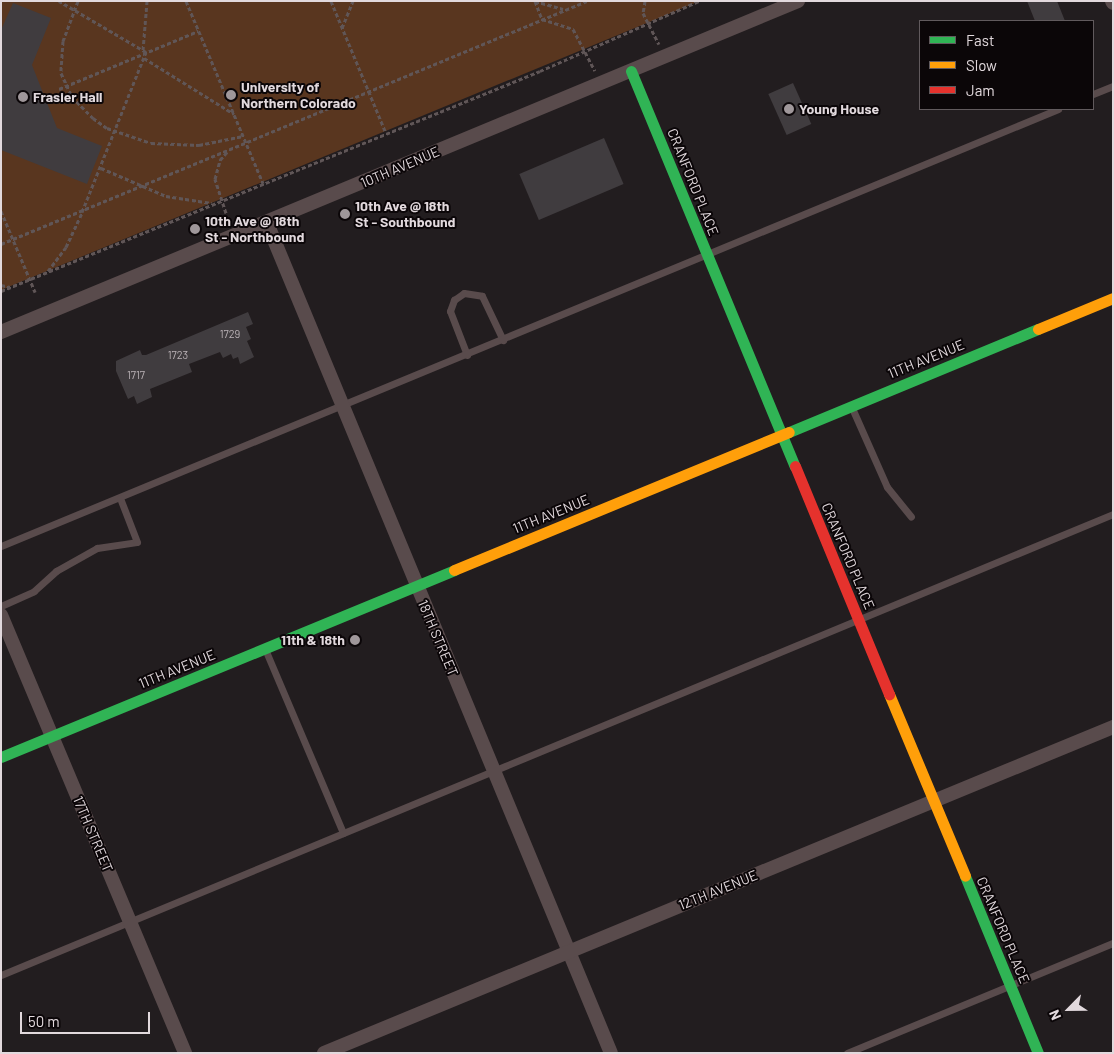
<!DOCTYPE html>
<style>
body{margin:0}
#map{position:relative;width:1114px;height:1054px;overflow:hidden;background:#221d1f;font-family:Barlow,sans-serif}
div>[style]{position:absolute}
.green>*{inset:0;background:#59361f}
.building>*{inset:0;background:#403c3f;transform-origin:0 0}
.path>*{height:3px;margin-top:-1.5px;transform-origin:0;background:repeating-linear-gradient(90deg,#605657 0 4px,transparent 0 6.5px)}
.lane>*{height:7px;margin:-3.5px;padding:0 3.5px;transform-origin:3.5px;border-radius:3.5px;background:#594b4c}
.street>*{height:14px;margin:-7px;padding:0 7px;transform-origin:7px;border-radius:7px;background:#594b4c}
.fast>*{height:11px;margin:-5.5px;padding:0 5.5px;transform-origin:5.5px;border-radius:5.5px;background:#30b455}
.slow>*{height:11px;margin:-5.5px;padding:0 5.5px;transform-origin:5.5px;border-radius:5.5px;background:#ff9f0a}
.jam>*{height:11px;margin:-5.5px;padding:0 5.5px;transform-origin:5.5px;border-radius:5.5px;background:#e5322d}
.dots>*{width:14px;height:14px;translate:-50% -50%;box-sizing:border-box;border:2px solid #0b0608;border-radius:50%}
span{translate:-50% -50%;white-space:nowrap;text-align:center;line-height:1.15;-webkit-text-stroke:4px #0b0608;paint-order:stroke}
.number-label{font-size:11px;color:#bab2b6}
.number-label span{-webkit-text-stroke-width:0}
.poi-label{font-size:14px;color:#e2d9dd;font-weight:700}
.left{translate:0 -50%;text-align:left}
.right{translate:-100% -50%;text-align:right}
.street-label{font-size:14px;color:#e2d9dd}
.frame{position:absolute;inset:0;border:2px solid #e2d9dd;pointer-events:none}
.legend{position:absolute;left:919px;top:20px;width:175px;height:90px;box-sizing:border-box;background:#0b0608;border:1px solid #615a5d;margin:0;padding:6px 9px;list-style:none;font-size:15px;color:#e2d9dd}
.legend li{display:flex;align-items:center;gap:10px;height:25px}
.legend b{width:25px;border:1px solid #615a5d}
.north{position:absolute;left:1044px;top:984px;width:50px;height:50px;-webkit-text-stroke:4px #0b0608;paint-order:stroke;rotate:247deg;font-size:14px;font-weight:700;line-height:20px;text-align:center;color:#e2d9dd}
.north::after{content:'';display:block;margin:auto;width:18px;height:22px;background:#e2d9dd;clip-path:polygon(50% 0,100% 100%,50% 72%,0 100%)}
.scale{position:absolute;left:20px;top:1012px;width:130px;height:22px;box-sizing:border-box;border:2px solid #e2d9dd;border-top:0;padding-left:6px;font-size:15px;line-height:18px;white-space:nowrap;color:#e2d9dd;-webkit-text-stroke:4px #0b0608;paint-order:stroke}
</style>
<div id="map">
<div class="green">
<i style="clip-path:polygon(1px 1px,700px 1px,1px 290px)"></i>
</div>
<div class="building">
<i style="clip-path:polygon(1027px 1px,1057px 1px,1065px 21px,1035px 21px)"></i>
<i style="clip-path:polygon(13px 3px,51px 18px,32px 65px,57px 128px,102px 146px,87px 184px,1px 150px,1px 30px)"></i>
<i style="left:793px;top:83px;width:45px;height:27px;rotate:66deg"></i>
<i style="left:604px;top:138px;width:50px;height:92px;rotate:67deg"></i>
<i style="clip-path:polygon(248px 312px,253px 324px,246px 327px,251px 339px,247px 341px,254px 357px,240px 364px,238px 357px,233px 359px,231px 354px,223px 358px,220px 352px,189px 364px,192px 372px,150px 389px,152px 397px,137px 404px,134px 396px,128px 399px,116px 371px,116px 361px,140px 350px,142px 355px,146px 355px)"></i>
</div>
<div class="path">
<i style="left:78px;top:1px;width:43px;rotate:110.6deg"></i>
<i style="left:63px;top:41px;width:32px;rotate:94deg"></i>
<i style="left:61px;top:73px;width:26px;rotate:65deg"></i>
<i style="left:72px;top:97px;width:30px;rotate:45deg"></i>
<i style="left:93px;top:118px;width:17px;rotate:36deg"></i>
<i style="left:107px;top:128px;width:46px;rotate:18.8deg"></i>
<i style="left:151px;top:143px;width:48px;rotate:2.4deg"></i>
<i style="left:199px;top:145px;width:45px;rotate:-11.6deg"></i>
<i style="left:186px;top:1px;width:198px;rotate:67.1deg"></i>
<i style="left:331px;top:1px;width:143px;rotate:67.4deg"></i>
<i style="left:535px;top:1px;width:19px;rotate:69deg"></i>
<i style="left:542px;top:19px;width:33px;rotate:18deg"></i>
<i style="left:573px;top:29px;width:47px;rotate:62.4deg"></i>
<i style="left:535px;top:1px;width:29px;rotate:16deg"></i>
<i style="left:645px;top:1px;width:12px;rotate:99deg"></i>
<i style="left:643px;top:13px;width:35px;rotate:63deg"></i>
<i style="left:342px;top:28px;width:29px;rotate:-68deg"></i>
<i style="left:143px;top:50px;width:49px;rotate:-85.3deg"></i>
<i style="left:144px;top:58px;width:106px;rotate:31.9deg"></i>
<i style="left:59px;top:89px;width:151px;rotate:-22.6deg"></i>
<i style="left:101px;top:168px;width:71px;rotate:23.3deg"></i>
<i style="left:166px;top:196px;width:46px;rotate:8.8deg"></i>
<i style="left:1px;top:211px;width:88px;rotate:67.2deg"></i>
<i style="left:226px;top:213px;width:36px;rotate:-108deg"></i>
<i style="left:215px;top:179px;width:20px;rotate:-75deg"></i>
<i style="left:220px;top:160px;width:11px;rotate:-49deg"></i>
<i style="left:1px;top:244px;width:634px;rotate:-22.52deg"></i>
<i style="left:48px;top:271px;width:30px;rotate:-53deg"></i>
<i style="left:66px;top:247px;width:38px;rotate:-65deg"></i>
<i style="left:82px;top:212px;width:172px;rotate:-68.2deg"></i>
<i style="left:146px;top:52px;width:101px;rotate:-149.6deg"></i>
<i style="left:1px;top:285px;width:9px;rotate:13deg"></i>
<i style="left:1px;top:291px;width:582px;rotate:-22.2deg"></i>
<i style="left:540px;top:71px;width:174px;rotate:-23.8deg"></i>
</div>
<div class="lane">
<i style="left:1093px;top:94px;width:22px;rotate:-22deg"></i>
<i style="left:467px;top:355px;width:47px;rotate:-111.1deg"></i>
<i style="left:450px;top:311px;width:12px;rotate:-70deg"></i>
<i style="left:454px;top:300px;width:12px;rotate:-35deg"></i>
<i style="left:464px;top:293px;width:18px;rotate:9deg"></i>
<i style="left:482px;top:296px;width:49px;rotate:64.5deg"></i>
<i style="left:852px;top:408px;width:86px;rotate:66.1deg"></i>
<i style="left:887px;top:487px;width:38px;rotate:51deg"></i>
<i style="left:1px;top:546px;width:1144px;rotate:-22.46deg"></i>
<i style="left:1px;top:606px;width:36px;rotate:-24deg"></i>
<i style="left:34px;top:591px;width:30px;rotate:-42deg"></i>
<i style="left:56px;top:571px;width:47px;rotate:-29.3deg"></i>
<i style="left:97px;top:548px;width:40px;rotate:-8.5deg"></i>
<i style="left:137px;top:542px;width:47px;rotate:-111.1deg"></i>
<i style="left:265px;top:649px;width:200px;rotate:67deg"></i>
<i style="left:1px;top:975px;width:1204px;rotate:-22.52deg"></i>
<i style="left:847px;top:1053px;width:288px;rotate:-22.5deg"></i>
</div>
<div class="street">
<i style="left:1112px;top:1px;width:2px;rotate:63deg"></i>
<i style="left:267px;top:223px;width:898px;rotate:67.49deg"></i>
<i style="left:1px;top:332px;width:863px;rotate:-22.55deg"></i>
<i style="left:1px;top:615px;width:475px;rotate:67.2deg"></i>
<i style="left:324px;top:1053px;width:854px;rotate:-22.45deg"></i>
</div>
<div class="fast">
<i style="left:631px;top:71px;width:428px;rotate:67.5deg"></i>
<i style="left:789px;top:432px;width:269px;rotate:-22.5deg"></i>
<i style="left:1px;top:757px;width:490px;rotate:-22.4deg"></i>
<i style="left:965px;top:876px;width:191px;rotate:67.6deg"></i>
</div>
<div class="slow">
<i style="left:1038px;top:329px;width:81px;rotate:-22.5deg"></i>
<i style="left:454px;top:570px;width:362px;rotate:-22.4deg"></i>
<i style="left:889px;top:694px;width:197px;rotate:67.3deg"></i>
</div>
<div class="jam">
<i style="left:795px;top:466px;width:247px;rotate:67.6deg"></i>
</div>
<div class="dots">
<i style="left:231px;top:95px;background:#9f979a"></i>
<i style="left:23px;top:97px;background:#9f979a"></i>
<i style="left:789px;top:109px;background:#9f979a"></i>
<i style="left:345px;top:214px;background:#9f979a"></i>
<i style="left:195px;top:229px;background:#9f979a"></i>
<i style="left:355px;top:640px;background:#9f979a"></i>
</div>
<div class="number-label">
<span style="left:230px;top:334px">1729</span>
<span style="left:178px;top:355px">1723</span>
<span style="left:136px;top:375px">1717</span>
</div>
<div class="poi-label">
<span class="left" style="left:241px;top:95px">University of<br>Northern Colorado</span>
<span class="left" style="left:33px;top:97px">Frasier Hall</span>
<span class="left" style="left:799px;top:109px">Young House</span>
<span class="left" style="left:355px;top:214px">10th Ave @ 18th<br>St - Southbound</span>
<span class="left" style="left:205px;top:229px">10th Ave @ 18th<br>St - Northbound</span>
<span class="right" style="left:345px;top:640px">11th &amp; 18th</span>
</div>
<div class="street-label">
<span style="left:400px;top:167px;rotate:-23deg">10TH AVENUE</span>
<span style="left:693px;top:182px;rotate:68deg">CRANFORD PLACE</span>
<span style="left:926px;top:359px;rotate:-22deg">11TH AVENUE</span>
<span style="left:551px;top:514px;rotate:-22deg">11TH AVENUE</span>
<span style="left:848px;top:556px;rotate:67deg">CRANFORD PLACE</span>
<span style="left:438px;top:638px;rotate:67deg">18TH STREET</span>
<span style="left:177px;top:669px;rotate:-22deg">11TH AVENUE</span>
<span style="left:93px;top:834px;rotate:67deg">17TH STREET</span>
<span style="left:718px;top:890px;rotate:-22deg">12TH AVENUE</span>
<span style="left:1003px;top:930px;rotate:67deg">CRANFORD PLACE</span>
</div>
<div class="frame"></div>
<ul class="legend">
<li><b style="height:6px;background:#30b455"></b>Fast</li>
<li><b style="height:6px;background:#ff9f0a"></b>Slow</li>
<li><b style="height:6px;background:#e5322d"></b>Jam</li>
</ul>
<div class="north">N</div>
<div class="scale">50 m</div>
</div>
